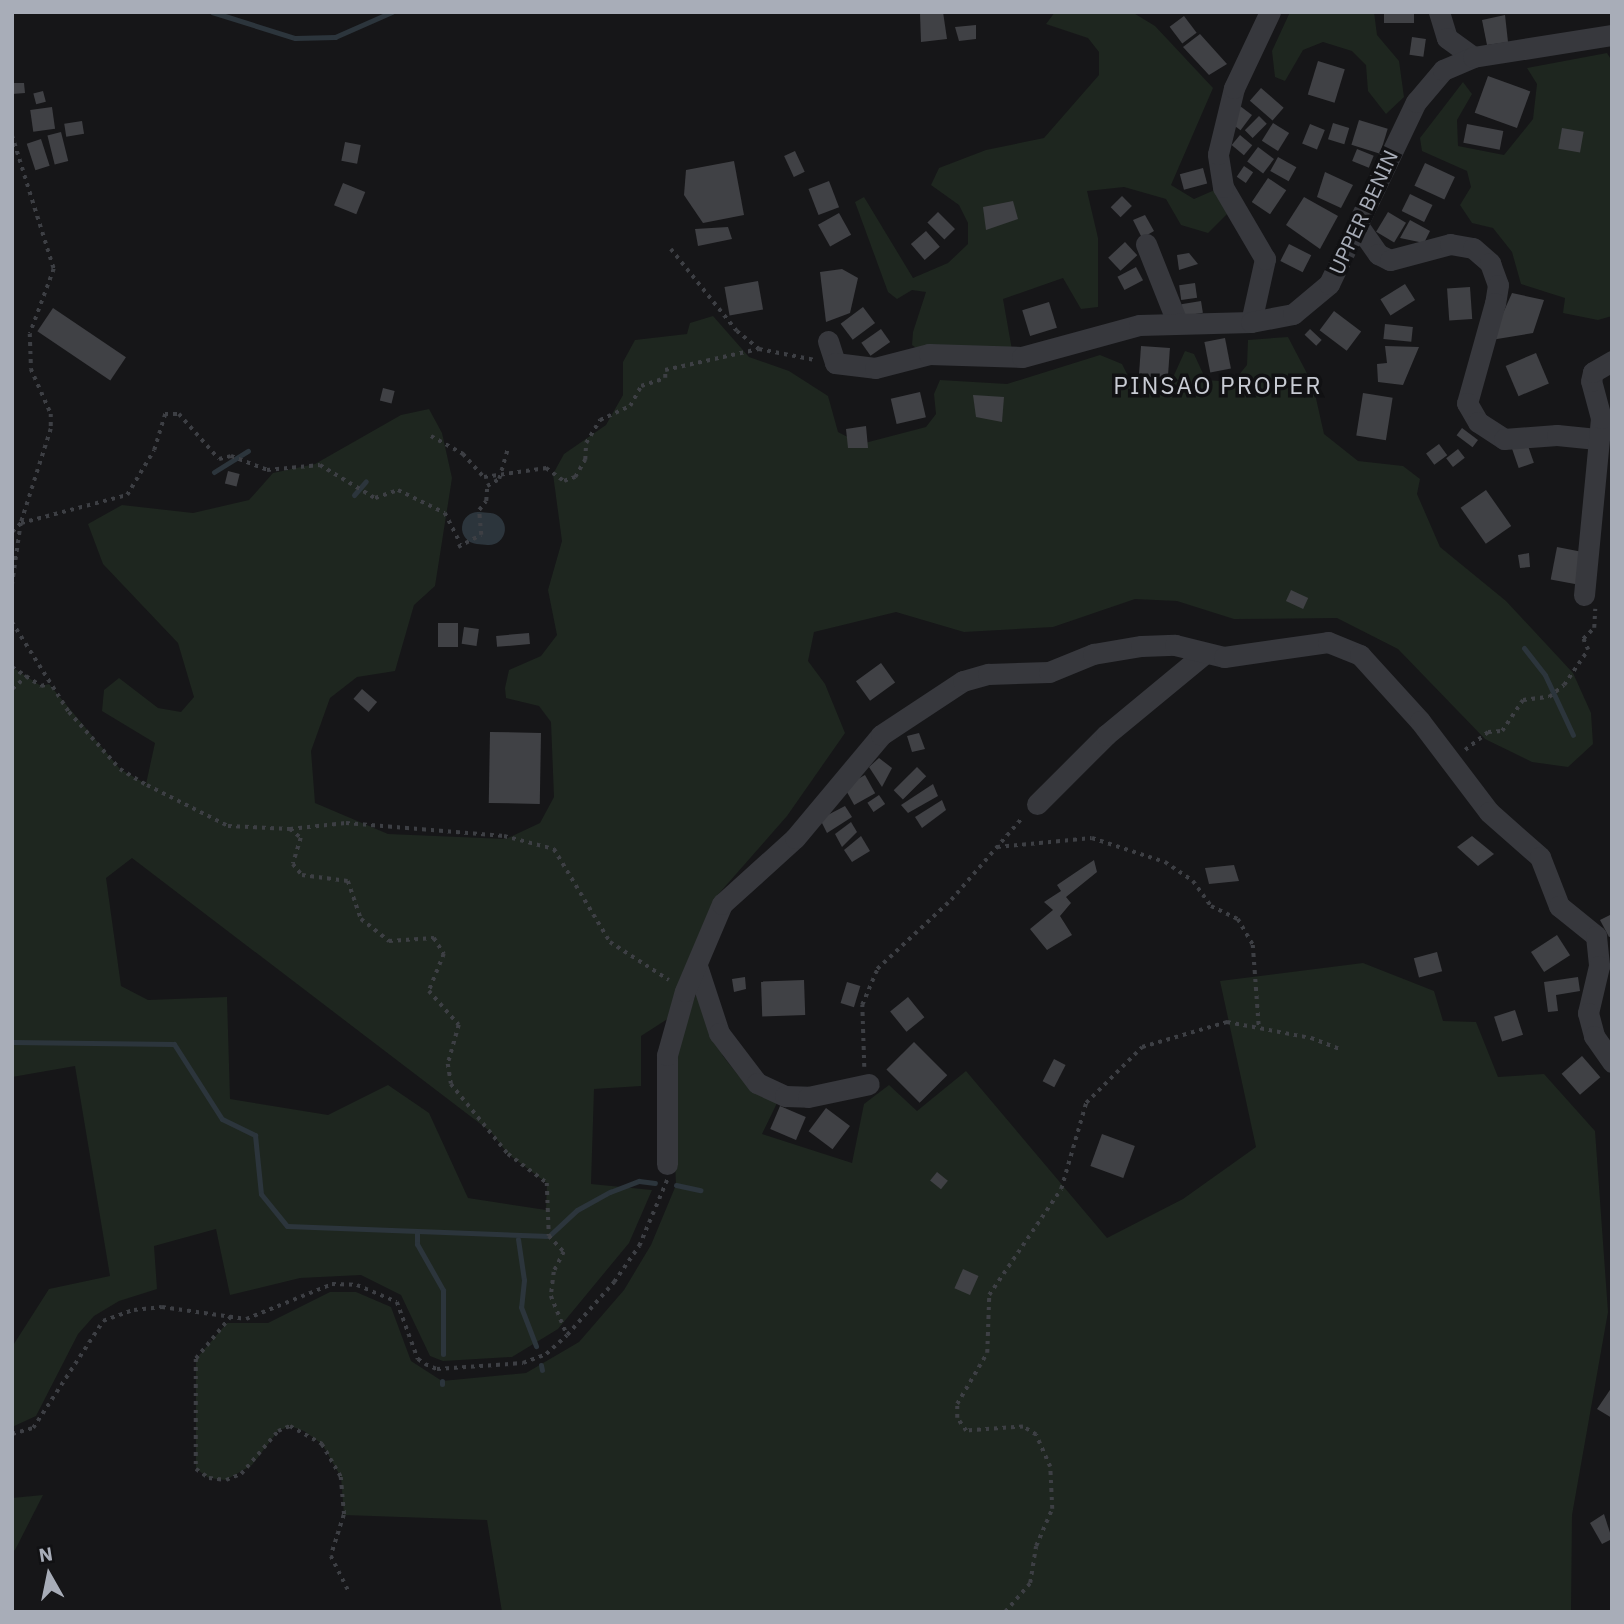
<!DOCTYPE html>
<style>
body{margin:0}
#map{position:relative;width:1624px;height:1624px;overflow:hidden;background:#161618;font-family:"IBM Plex Sans",sans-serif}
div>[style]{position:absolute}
.green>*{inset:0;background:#1e261f}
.stream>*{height:5px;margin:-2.5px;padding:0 2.5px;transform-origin:2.5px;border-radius:2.5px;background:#2c353c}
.river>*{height:32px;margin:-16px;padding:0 16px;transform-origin:16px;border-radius:16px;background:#2c353c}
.building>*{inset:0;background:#404145;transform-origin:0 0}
.path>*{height:3.5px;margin-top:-1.75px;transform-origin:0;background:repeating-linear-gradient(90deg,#3d3f44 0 3.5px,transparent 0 8.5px)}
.street>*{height:21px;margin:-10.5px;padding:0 10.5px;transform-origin:10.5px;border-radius:10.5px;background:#37383d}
span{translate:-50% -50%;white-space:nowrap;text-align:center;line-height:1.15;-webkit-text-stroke:7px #111113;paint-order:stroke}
.street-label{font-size:21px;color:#a8adb8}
.quarter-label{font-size:24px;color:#c9ccd4;letter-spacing:2px}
.frame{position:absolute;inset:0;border:14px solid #a8adb8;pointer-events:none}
.north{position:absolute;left:14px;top:1540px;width:70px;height:70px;-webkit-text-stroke:5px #111113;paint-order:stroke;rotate:351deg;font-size:19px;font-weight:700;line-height:28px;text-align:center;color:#a8adb8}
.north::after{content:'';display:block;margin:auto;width:24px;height:32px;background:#a8adb8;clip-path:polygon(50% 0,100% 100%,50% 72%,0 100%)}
</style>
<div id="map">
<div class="green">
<i style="clip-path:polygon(1055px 12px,1132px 12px,1155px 26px,1213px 88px,1171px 185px,1194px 199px,1217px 189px,1227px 214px,1208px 233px,1181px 225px,1166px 199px,1124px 187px,1087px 191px,1098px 238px,1098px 307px,1081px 309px,1063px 278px,1003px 299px,1012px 350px,922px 352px,912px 345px,913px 332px,926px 292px,912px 290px,897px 299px,888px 292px,855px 202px,864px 197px,913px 278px,948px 263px,968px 244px,968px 223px,959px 205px,931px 185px,939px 168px,986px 150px,1044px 138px,1099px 75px,1099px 52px,1088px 38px,1046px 24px)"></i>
<i style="clip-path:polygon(1290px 12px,1374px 12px,1377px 35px,1399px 61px,1404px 97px,1386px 114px,1368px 91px,1366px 65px,1352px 51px,1323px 42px,1303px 50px,1285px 81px,1275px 77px,1272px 51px)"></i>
<i style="clip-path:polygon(1607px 53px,1612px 61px,1612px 316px,1598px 320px,1563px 313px,1565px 298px,1521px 284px,1512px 252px,1493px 228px,1472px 223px,1460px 205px,1471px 187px,1467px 171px,1422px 151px,1420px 138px,1463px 82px,1472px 94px,1457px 120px,1458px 146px,1504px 155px,1533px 119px,1537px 84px,1527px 68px)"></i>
<i style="clip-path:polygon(evenodd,713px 316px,749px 357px,789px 371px,828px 396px,838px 432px,861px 444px,926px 427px,936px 414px,934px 394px,940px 380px,1007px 384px,1100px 355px,1122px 364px,1130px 380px,1150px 387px,1170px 384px,1185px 351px,1194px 354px,1206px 380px,1233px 382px,1247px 365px,1248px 340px,1288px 337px,1313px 385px,1324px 434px,1358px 461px,1403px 466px,1420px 479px,1417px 494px,1440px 547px,1506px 601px,1573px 673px,1591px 713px,1593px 744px,1568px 767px,1532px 762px,1485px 739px,1398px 649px,1337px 618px,1234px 619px,1177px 601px,1135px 599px,1053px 627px,964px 632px,896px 612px,814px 632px,808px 661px,825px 684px,845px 733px,787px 816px,715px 898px,669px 1018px,641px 1036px,641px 1086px,594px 1089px,591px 1184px,652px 1190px,629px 1243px,558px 1329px,512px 1357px,443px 1361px,430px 1356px,401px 1295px,361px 1275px,300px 1278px,230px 1295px,216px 1229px,154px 1246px,157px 1289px,119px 1301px,94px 1316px,78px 1334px,36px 1416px,12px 1427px,12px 1347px,49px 1289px,110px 1276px,75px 1066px,12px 1077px,12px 667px,41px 686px,49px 684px,120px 769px,146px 784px,155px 743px,102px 711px,104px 690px,119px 678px,158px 708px,181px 712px,194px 697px,178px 643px,103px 564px,88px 524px,122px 505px,193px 513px,249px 500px,273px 473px,315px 464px,401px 415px,429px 409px,442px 433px,452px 478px,435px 586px,414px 605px,395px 671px,357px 677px,330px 698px,311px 751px,315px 803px,388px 834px,506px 839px,540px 823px,554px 797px,551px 722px,539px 706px,506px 698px,505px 688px,509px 670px,541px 656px,557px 635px,548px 590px,562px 541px,553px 474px,564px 454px,606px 425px,623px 395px,623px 362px,635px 340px,687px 334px,690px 323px,713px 316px,132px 858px,491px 1132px,508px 1154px,547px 1183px,546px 1210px,468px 1198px,429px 1113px,388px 1085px,328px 1115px,230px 1099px,227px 997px,148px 1000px,121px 986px,106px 878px,132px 858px)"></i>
<i style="clip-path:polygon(1363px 963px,1434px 991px,1443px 1021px,1476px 1022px,1498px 1077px,1544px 1074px,1595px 1131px,1608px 1312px,1572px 1515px,1571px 1612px,502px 1612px,487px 1520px,344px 1515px,341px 1477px,322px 1444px,304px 1431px,290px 1426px,278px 1431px,252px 1465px,226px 1480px,209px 1478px,196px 1469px,196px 1359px,227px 1323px,268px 1323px,330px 1292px,356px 1292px,391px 1307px,411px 1361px,442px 1381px,526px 1373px,579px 1342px,624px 1290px,651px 1245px,676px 1185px,671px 1066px,697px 991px,723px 1056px,738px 1075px,778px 1101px,762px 1134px,852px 1163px,864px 1104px,889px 1085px,917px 1111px,966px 1071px,1107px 1238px,1183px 1199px,1256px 1147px,1220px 981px)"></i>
<i style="clip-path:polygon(43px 1495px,15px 1550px,12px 1552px,12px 1498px)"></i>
</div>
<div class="stream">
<i style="left:212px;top:12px;width:87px;rotate:17.4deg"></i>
<i style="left:295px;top:38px;width:40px;rotate:-1.4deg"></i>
<i style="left:335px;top:37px;width:62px;rotate:-23.7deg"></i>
<i style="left:214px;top:472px;width:40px;rotate:-32deg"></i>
<i style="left:354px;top:495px;width:18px;rotate:-49deg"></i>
<i style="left:1524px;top:648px;width:34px;rotate:52deg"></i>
<i style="left:1545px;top:675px;width:66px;rotate:65deg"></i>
<i style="left:12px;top:1042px;width:162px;rotate:0.7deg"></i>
<i style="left:174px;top:1044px;width:89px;rotate:57.4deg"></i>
<i style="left:222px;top:1119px;width:37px;rotate:26deg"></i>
<i style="left:255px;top:1135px;width:59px;rotate:84.2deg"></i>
<i style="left:261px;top:1194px;width:41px;rotate:50.9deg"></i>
<i style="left:287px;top:1226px;width:262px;rotate:2.2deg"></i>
<i style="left:549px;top:1236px;width:38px;rotate:-43deg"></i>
<i style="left:577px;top:1210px;width:38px;rotate:-29deg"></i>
<i style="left:610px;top:1192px;width:31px;rotate:-21deg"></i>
<i style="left:639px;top:1181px;width:16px;rotate:7deg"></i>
<i style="left:676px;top:1185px;width:25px;rotate:12deg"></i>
<i style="left:417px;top:1232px;width:12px;rotate:90deg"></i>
<i style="left:417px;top:1244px;width:53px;rotate:60.5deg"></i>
<i style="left:443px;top:1290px;width:64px;rotate:90deg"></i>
<i style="left:518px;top:1239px;width:41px;rotate:81.7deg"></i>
<i style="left:524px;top:1280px;width:27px;rotate:96deg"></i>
<i style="left:521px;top:1307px;width:42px;rotate:69deg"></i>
<i style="left:541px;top:1365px;width:5px;rotate:79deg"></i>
<i style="left:442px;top:1384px;width:3px;rotate:-90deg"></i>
</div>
<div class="river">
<i style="left:478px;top:528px;width:11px;rotate:5deg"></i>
</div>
<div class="building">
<i style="clip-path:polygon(943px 12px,947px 39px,921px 42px,920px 13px)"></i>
<i style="left:1384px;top:12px;width:30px;height:11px"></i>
<i style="clip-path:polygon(1505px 15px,1508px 42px,1487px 45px,1482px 20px)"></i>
<i style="left:1184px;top:16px;width:21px;height:18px;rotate:53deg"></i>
<i style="clip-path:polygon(976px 25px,976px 39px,959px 41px,955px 27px)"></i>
<i style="clip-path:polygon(1200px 34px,1227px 64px,1209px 75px,1183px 47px)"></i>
<i style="left:1412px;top:37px;width:14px;height:18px;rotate:8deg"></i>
<i style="left:1318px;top:61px;width:28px;height:35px;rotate:17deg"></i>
<i style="left:1488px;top:76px;width:45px;height:39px;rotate:20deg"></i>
<i style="clip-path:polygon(12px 83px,24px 83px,25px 93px,12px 94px)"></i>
<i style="left:1261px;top:88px;width:30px;height:17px;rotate:41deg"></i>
<i style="left:43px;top:91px;width:11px;height:10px;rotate:75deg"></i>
<i style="left:1240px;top:106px;width:15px;height:19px;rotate:37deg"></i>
<i style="left:52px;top:107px;width:22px;height:22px;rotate:82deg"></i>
<i style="left:1259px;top:116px;width:11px;height:20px;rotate:45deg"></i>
<i style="left:1359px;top:120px;width:30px;height:26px;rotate:17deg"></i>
<i style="left:82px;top:121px;width:13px;height:18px;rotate:81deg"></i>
<i style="left:1273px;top:123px;width:19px;height:21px;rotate:32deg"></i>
<i style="left:1333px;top:123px;width:17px;height:17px;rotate:17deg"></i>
<i style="left:1310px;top:124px;width:16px;height:21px;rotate:22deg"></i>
<i style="left:1467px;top:124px;width:37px;height:19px;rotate:11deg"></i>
<i style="left:1562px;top:128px;width:22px;height:21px;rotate:10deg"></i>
<i style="left:61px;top:132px;width:30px;height:14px;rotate:76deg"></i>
<i style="left:1240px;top:135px;width:16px;height:13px;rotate:40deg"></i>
<i style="left:41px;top:139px;width:28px;height:15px;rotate:72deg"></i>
<i style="left:345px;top:142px;width:16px;height:19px;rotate:11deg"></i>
<i style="left:1258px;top:147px;width:20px;height:18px;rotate:37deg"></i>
<i style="left:1357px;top:149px;width:18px;height:13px;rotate:22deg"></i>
<i style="left:795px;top:151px;width:23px;height:12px;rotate:65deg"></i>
<i style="left:1278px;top:157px;width:21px;height:16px;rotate:29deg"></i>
<i style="clip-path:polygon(734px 161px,744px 215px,703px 223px,684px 195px,686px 170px)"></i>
<i style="left:1425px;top:163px;width:33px;height:25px;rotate:25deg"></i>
<i style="left:1244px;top:166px;width:11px;height:13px;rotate:34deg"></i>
<i style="left:1203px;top:168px;width:16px;height:24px;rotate:75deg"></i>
<i style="clip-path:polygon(1325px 172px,1353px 185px,1341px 208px,1317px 197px)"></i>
<i style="left:1268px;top:178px;width:22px;height:29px;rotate:34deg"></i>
<i style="left:829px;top:181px;width:28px;height:22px;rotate:69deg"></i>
<i style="left:343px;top:183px;width:24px;height:24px;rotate:22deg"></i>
<i style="left:1410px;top:194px;width:25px;height:19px;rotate:26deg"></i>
<i style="left:1122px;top:196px;width:14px;height:16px;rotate:45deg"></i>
<i style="clip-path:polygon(1304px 197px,1338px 216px,1320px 249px,1286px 225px)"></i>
<i style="clip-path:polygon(1013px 201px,1018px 219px,986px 230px,983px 207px)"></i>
<i style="left:938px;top:212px;width:24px;height:15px;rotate:45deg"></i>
<i style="left:1388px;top:212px;width:21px;height:23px;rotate:31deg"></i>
<i style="left:839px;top:213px;width:25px;height:24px;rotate:61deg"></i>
<i style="clip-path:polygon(1145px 215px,1154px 231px,1142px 238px,1133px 220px)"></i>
<i style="clip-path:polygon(1410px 220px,1430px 231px,1424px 243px,1400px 238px)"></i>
<i style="clip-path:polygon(728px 227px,732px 239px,698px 246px,695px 229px)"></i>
<i style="left:926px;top:231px;width:21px;height:20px;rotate:49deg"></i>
<i style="left:1125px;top:242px;width:18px;height:23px;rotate:47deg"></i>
<i style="left:1289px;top:244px;width:25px;height:19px;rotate:27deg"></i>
<i style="clip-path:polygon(1189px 253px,1198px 264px,1179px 270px,1177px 255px)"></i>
<i style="left:1136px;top:267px;width:15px;height:21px;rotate:62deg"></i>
<i style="clip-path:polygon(842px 269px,858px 278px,850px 313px,826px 322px,820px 272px)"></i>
<i style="left:758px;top:281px;width:29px;height:34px;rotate:80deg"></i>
<i style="left:1195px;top:283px;width:15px;height:16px;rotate:82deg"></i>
<i style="left:1405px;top:284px;width:19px;height:29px;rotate:58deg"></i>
<i style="left:1470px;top:287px;width:32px;height:23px;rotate:86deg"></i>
<i style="clip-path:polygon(1512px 293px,1544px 300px,1533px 333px,1491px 340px)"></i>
<i style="left:1201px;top:301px;width:12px;height:20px;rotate:81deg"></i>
<i style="left:1049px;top:302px;width:27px;height:28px;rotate:73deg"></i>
<i style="left:863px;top:307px;width:20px;height:28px;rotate:53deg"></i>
<i style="left:53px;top:308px;width:88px;height:28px;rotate:34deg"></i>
<i style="left:1334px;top:311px;width:34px;height:24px;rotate:37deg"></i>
<i style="left:1385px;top:324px;width:28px;height:15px;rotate:6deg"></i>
<i style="left:881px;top:329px;width:16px;height:24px;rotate:55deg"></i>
<i style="left:1310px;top:329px;width:16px;height:8px;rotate:43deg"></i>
<i style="left:1225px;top:338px;width:31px;height:21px;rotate:79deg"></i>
<i style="left:1141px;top:346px;width:29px;height:30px;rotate:4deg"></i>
<i style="clip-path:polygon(1385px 346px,1419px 347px,1403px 385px,1378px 382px,1377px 364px,1387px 363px)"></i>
<i style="left:1536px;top:353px;width:33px;height:33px;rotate:67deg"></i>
<i style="left:383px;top:388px;width:12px;height:13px;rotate:14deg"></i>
<i style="left:920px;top:392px;width:26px;height:30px;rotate:77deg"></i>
<i style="left:1363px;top:393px;width:30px;height:43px;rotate:9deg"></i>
<i style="clip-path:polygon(973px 395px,1004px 397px,1002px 422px,976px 417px)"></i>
<i style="clip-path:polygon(866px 426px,868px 448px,848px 448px,846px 429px)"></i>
<i style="left:1462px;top:428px;width:20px;height:9px;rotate:37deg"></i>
<i style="left:1527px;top:443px;width:21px;height:16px;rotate:71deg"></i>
<i style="left:1439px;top:444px;width:14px;height:16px;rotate:54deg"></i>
<i style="left:1458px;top:449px;width:11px;height:15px;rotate:52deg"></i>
<i style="left:228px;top:471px;width:12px;height:13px;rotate:14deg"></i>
<i style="left:1486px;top:490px;width:44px;height:31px;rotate:55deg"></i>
<i style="left:1557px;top:547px;width:26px;height:33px;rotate:11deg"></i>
<i style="clip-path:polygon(1529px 553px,1530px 567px,1520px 568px,1518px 555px)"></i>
<i style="left:1291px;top:590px;width:19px;height:12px;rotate:25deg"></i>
<i style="left:438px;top:623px;width:20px;height:24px"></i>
<i style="left:464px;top:627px;width:15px;height:17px;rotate:8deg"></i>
<i style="left:529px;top:633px;width:11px;height:33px;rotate:85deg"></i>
<i style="left:881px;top:663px;width:24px;height:31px;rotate:54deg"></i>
<i style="left:362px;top:689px;width:20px;height:13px;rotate:41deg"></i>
<i style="left:490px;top:732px;width:51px;height:71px;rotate:1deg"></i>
<i style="clip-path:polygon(919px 733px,925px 749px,912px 752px,907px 736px)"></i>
<i style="clip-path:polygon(879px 758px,892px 768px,882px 787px,869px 767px)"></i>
<i style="left:917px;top:767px;width:13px;height:33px;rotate:45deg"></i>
<i style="left:865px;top:775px;width:21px;height:24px;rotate:61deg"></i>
<i style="clip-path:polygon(933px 784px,938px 796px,908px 813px,901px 805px)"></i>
<i style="left:879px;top:795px;width:11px;height:14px;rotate:56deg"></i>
<i style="clip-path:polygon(942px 800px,946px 810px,922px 828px,915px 817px)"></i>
<i style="clip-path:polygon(845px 806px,852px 817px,827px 833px,820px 819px)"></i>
<i style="clip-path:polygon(851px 822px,857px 832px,842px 847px,835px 834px)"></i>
<i style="clip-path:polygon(861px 836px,870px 851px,852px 862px,844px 850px)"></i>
<i style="clip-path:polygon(1472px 836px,1494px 854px,1478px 866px,1457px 847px)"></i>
<i style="clip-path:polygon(1094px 860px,1097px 872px,1066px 897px,1071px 903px,1060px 916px,1072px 935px,1047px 950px,1030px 929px,1053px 910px,1044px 902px,1061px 891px,1057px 885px)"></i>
<i style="clip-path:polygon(1234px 865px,1239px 881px,1209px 884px,1205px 868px)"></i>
<i style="clip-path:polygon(1612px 914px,1612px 936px,1609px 937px,1600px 920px)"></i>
<i style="left:1557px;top:935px;width:24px;height:31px;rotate:57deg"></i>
<i style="left:1437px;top:952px;width:20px;height:24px;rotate:75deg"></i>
<i style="clip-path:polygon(745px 977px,746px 989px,734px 992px,732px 979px)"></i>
<i style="clip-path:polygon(1578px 977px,1580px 991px,1556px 995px,1558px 1011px,1548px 1012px,1544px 982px)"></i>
<i style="left:804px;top:980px;width:35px;height:43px;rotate:88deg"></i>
<i style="left:847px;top:982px;width:14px;height:22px;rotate:17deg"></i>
<i style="left:908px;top:997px;width:26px;height:23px;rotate:51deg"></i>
<i style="left:1515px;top:1010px;width:26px;height:22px;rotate:72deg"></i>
<i style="left:914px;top:1042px;width:47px;height:39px;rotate:45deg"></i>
<i style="left:1582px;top:1056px;width:28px;height:27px;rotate:49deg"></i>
<i style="left:1054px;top:1059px;width:13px;height:25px;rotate:27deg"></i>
<i style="left:780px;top:1106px;width:28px;height:25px;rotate:23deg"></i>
<i style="left:826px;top:1108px;width:30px;height:29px;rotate:37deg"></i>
<i style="left:1102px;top:1134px;width:35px;height:34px;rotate:20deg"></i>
<i style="left:937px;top:1172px;width:14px;height:11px;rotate:39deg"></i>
<i style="left:963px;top:1269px;width:17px;height:21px;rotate:24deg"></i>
<i style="clip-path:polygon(1612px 1387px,1612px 1418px,1597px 1409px)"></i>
<i style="clip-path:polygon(1604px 1514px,1612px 1539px,1602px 1544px,1590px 1523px)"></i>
</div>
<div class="path">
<i style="left:12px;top:135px;width:140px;rotate:72.6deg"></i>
<i style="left:54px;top:269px;width:69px;rotate:110.3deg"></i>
<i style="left:30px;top:334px;width:35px;rotate:88deg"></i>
<i style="left:31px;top:369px;width:49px;rotate:66deg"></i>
<i style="left:51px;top:414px;width:15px;rotate:90deg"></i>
<i style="left:51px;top:429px;width:99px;rotate:107.7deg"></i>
<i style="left:21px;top:523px;width:64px;rotate:98.1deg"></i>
<i style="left:671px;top:249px;width:105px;rotate:51.2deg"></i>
<i style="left:737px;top:331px;width:28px;rotate:39deg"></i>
<i style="left:759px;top:349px;width:57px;rotate:11.1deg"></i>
<i style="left:431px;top:436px;width:37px;rotate:29deg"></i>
<i style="left:463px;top:454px;width:31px;rotate:48deg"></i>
<i style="left:484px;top:477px;width:63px;rotate:-8.3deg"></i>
<i style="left:546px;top:468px;width:22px;rotate:36deg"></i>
<i style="left:564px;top:481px;width:12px;rotate:-20deg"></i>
<i style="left:575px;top:477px;width:20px;rotate:-60deg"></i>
<i style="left:585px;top:460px;width:17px;rotate:-87deg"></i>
<i style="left:586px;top:443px;width:27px;rotate:-59deg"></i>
<i style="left:600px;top:420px;width:33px;rotate:-25deg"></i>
<i style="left:630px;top:406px;width:23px;rotate:-61deg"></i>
<i style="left:641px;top:386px;width:25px;rotate:-18deg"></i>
<i style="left:665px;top:378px;width:8px;rotate:-90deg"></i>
<i style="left:665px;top:370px;width:96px;rotate:-12.6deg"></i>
<i style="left:12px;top:532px;width:13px;rotate:-45deg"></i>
<i style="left:21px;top:523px;width:110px;rotate:-14.8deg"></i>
<i style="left:127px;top:495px;width:52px;rotate:-59deg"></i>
<i style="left:154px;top:450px;width:38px;rotate:-73deg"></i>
<i style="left:165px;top:414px;width:14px"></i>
<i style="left:179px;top:414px;width:60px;rotate:48.4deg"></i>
<i style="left:219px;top:459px;width:12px;rotate:-14deg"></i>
<i style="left:231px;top:456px;width:39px;rotate:21deg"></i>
<i style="left:267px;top:470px;width:53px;rotate:-5.4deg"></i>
<i style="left:320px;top:465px;width:64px;rotate:31deg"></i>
<i style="left:375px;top:498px;width:24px;rotate:-19deg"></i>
<i style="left:398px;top:490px;width:52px;rotate:26.1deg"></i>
<i style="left:445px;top:513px;width:35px;rotate:63deg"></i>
<i style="left:458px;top:547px;width:26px;rotate:-28deg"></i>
<i style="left:481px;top:535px;width:25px;rotate:-95deg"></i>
<i style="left:479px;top:510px;width:11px;rotate:-52deg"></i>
<i style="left:486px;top:501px;width:15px;rotate:-86deg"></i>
<i style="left:487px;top:486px;width:14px;rotate:-30deg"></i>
<i style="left:499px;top:479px;width:32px;rotate:-74deg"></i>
<i style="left:12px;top:622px;width:107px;rotate:57.7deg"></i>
<i style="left:69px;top:712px;width:76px;rotate:48.2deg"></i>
<i style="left:120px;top:769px;width:31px;rotate:31deg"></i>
<i style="left:147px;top:785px;width:91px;rotate:26.8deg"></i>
<i style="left:228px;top:826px;width:62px;rotate:2.8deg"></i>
<i style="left:290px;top:829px;width:56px;rotate:-6.1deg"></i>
<i style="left:346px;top:823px;width:159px;rotate:4.7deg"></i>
<i style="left:504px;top:836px;width:52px;rotate:14.6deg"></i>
<i style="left:554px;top:849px;width:109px;rotate:58.9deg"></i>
<i style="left:610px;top:942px;width:70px;rotate:32.8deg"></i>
<i style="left:12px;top:667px;width:35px;rotate:33deg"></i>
<i style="left:41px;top:686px;width:8px;rotate:-14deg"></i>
<i style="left:12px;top:689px;width:20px;rotate:-41deg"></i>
<i style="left:1465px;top:750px;width:29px;rotate:-38deg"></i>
<i style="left:1488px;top:732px;width:14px;rotate:-4deg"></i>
<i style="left:1502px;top:731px;width:37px;rotate:-56deg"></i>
<i style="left:1523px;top:700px;width:26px;rotate:-7deg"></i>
<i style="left:1549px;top:697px;width:19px;rotate:-39deg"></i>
<i style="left:1564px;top:685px;width:42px;rotate:-55.6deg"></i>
<i style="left:1588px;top:650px;width:12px;rotate:-114deg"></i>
<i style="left:1583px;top:639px;width:16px;rotate:-45deg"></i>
<i style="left:1594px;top:628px;width:19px;rotate:-87deg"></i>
<i style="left:290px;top:829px;width:14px;rotate:39deg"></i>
<i style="left:301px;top:838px;width:27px;rotate:107deg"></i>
<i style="left:293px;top:864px;width:14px;rotate:51deg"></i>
<i style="left:302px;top:875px;width:46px;rotate:7.4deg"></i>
<i style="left:348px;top:881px;width:40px;rotate:71.1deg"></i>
<i style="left:361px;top:919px;width:36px;rotate:38deg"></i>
<i style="left:389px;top:941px;width:45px;rotate:-3.8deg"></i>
<i style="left:434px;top:938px;width:19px;rotate:58deg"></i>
<i style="left:444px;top:954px;width:40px;rotate:112deg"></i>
<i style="left:429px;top:991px;width:45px;rotate:48.6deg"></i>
<i style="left:459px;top:1025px;width:41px;rotate:105.8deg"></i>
<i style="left:448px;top:1064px;width:20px;rotate:81deg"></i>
<i style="left:451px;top:1084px;width:90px;rotate:50.8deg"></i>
<i style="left:508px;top:1154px;width:49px;rotate:36.6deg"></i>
<i style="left:547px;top:1183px;width:53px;rotate:87.8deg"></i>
<i style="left:549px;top:1236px;width:22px;rotate:47deg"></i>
<i style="left:564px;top:1252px;width:22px;rotate:117deg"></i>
<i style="left:554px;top:1272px;width:24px;rotate:97deg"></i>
<i style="left:551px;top:1296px;width:42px;rotate:67.7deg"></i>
<i style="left:997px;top:847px;width:95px;rotate:-5.4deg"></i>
<i style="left:1092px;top:838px;width:77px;rotate:18.2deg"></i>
<i style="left:1165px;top:862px;width:34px;rotate:34deg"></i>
<i style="left:1193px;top:881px;width:31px;rotate:54deg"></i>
<i style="left:1211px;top:906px;width:30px;rotate:26deg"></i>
<i style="left:1238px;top:919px;width:30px;rotate:60deg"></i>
<i style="left:1253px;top:945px;width:81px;rotate:85.8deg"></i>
<i style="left:864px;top:1067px;width:62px;rotate:-91.8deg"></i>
<i style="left:862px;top:1005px;width:39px;rotate:-67deg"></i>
<i style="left:877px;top:969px;width:101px;rotate:-43deg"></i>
<i style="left:951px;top:900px;width:110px;rotate:-49.1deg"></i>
<i style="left:231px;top:1317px;width:55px;rotate:129.8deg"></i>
<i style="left:196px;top:1359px;width:110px;rotate:90deg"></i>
<i style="left:196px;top:1469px;width:16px;rotate:35deg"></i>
<i style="left:209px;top:1478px;width:17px;rotate:7deg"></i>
<i style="left:226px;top:1480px;width:16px;rotate:-22deg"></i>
<i style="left:241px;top:1474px;width:57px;rotate:-49.3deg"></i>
<i style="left:278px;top:1431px;width:13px;rotate:-23deg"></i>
<i style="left:290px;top:1426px;width:37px;rotate:29deg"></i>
<i style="left:322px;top:1444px;width:38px;rotate:60deg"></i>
<i style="left:341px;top:1477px;width:38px;rotate:85deg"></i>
<i style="left:344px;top:1515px;width:43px;rotate:107.6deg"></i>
<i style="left:331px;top:1556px;width:40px;rotate:63.4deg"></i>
<i style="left:12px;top:1434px;width:22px;rotate:-16deg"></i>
<i style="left:33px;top:1428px;width:128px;rotate:-56.8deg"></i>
<i style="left:103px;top:1321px;width:33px;rotate:-20deg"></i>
<i style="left:134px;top:1310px;width:28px;rotate:-6deg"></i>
<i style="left:162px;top:1307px;width:85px;rotate:8.1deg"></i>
<i style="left:246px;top:1319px;width:93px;rotate:-22.1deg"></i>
<i style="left:332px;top:1284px;width:25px;rotate:2deg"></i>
<i style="left:357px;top:1285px;width:43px;rotate:23deg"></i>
<i style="left:397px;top:1302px;width:61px;rotate:69.8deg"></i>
<i style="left:418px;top:1359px;width:9px;rotate:36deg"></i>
<i style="left:425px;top:1364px;width:13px;rotate:23deg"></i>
<i style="left:437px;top:1369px;width:86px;rotate:-4deg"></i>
<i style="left:523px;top:1363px;width:25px;rotate:-21deg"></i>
<i style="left:546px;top:1354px;width:28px;rotate:-42deg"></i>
<i style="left:567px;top:1335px;width:71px;rotate:-48.4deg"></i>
<i style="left:614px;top:1282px;width:44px;rotate:-55.2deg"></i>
<i style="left:639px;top:1246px;width:72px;rotate:-67deg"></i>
<i style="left:1005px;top:1612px;width:38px;rotate:-49deg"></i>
<i style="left:1030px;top:1583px;width:37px;rotate:-81deg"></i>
<i style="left:1036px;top:1546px;width:40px;rotate:-66.6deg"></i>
<i style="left:1052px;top:1509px;width:42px;rotate:-92.7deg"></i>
<i style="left:1050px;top:1467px;width:35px;rotate:-114deg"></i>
<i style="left:1036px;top:1435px;width:15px;rotate:-148deg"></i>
<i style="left:1023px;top:1427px;width:57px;rotate:176deg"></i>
<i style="left:966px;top:1431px;width:16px;rotate:-125deg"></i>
<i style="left:957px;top:1418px;width:14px;rotate:-90deg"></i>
<i style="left:957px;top:1404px;width:59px;rotate:-59.5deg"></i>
<i style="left:987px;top:1353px;width:58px;rotate:-88deg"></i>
<i style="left:989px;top:1295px;width:128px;rotate:-55.8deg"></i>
<i style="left:1061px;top:1189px;width:90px;rotate:-73.8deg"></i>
<i style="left:1086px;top:1103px;width:79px;rotate:-45deg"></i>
<i style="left:1142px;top:1047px;width:89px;rotate:-16.4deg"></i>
<i style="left:1227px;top:1022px;width:86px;rotate:10.8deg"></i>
<i style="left:1311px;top:1038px;width:31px;rotate:21deg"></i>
</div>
<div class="street">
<i style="left:1439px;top:12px;width:27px;rotate:73deg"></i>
<i style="left:1447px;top:38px;width:32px;rotate:36deg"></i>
<i style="left:1357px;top:224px;width:37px;rotate:55deg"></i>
<i style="left:1378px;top:254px;width:13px;rotate:27deg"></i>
<i style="left:1390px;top:260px;width:62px;rotate:-14.9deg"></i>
<i style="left:1450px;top:244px;width:23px;rotate:10deg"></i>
<i style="left:1473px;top:248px;width:23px;rotate:41deg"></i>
<i style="left:1490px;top:263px;width:23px;rotate:70deg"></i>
<i style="left:1498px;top:285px;width:18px;rotate:99deg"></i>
<i style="left:1495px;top:303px;width:104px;rotate:105.6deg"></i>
<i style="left:1467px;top:403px;width:22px;rotate:60deg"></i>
<i style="left:1478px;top:422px;width:31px;rotate:33deg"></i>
<i style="left:1504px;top:439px;width:53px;rotate:-4.3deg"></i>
<i style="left:1557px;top:435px;width:40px;rotate:5.7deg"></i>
<i style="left:1146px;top:244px;width:84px;rotate:68.3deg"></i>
<i style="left:1251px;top:322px;width:65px;rotate:-77.5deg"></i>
<i style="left:1265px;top:259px;width:83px;rotate:-120.3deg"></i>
<i style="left:1223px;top:187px;width:33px;rotate:-99deg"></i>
<i style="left:1218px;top:154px;width:68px;rotate:-76.4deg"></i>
<i style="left:1234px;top:88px;width:84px;rotate:-64.7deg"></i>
<i style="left:828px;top:341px;width:23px;rotate:72deg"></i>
<i style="left:835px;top:363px;width:40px;rotate:7.1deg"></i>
<i style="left:875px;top:368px;width:56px;rotate:-14.5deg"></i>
<i style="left:929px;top:354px;width:93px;rotate:1.8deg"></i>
<i style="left:1022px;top:357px;width:121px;rotate:-15.3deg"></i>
<i style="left:1139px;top:325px;width:112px;rotate:-1.5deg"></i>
<i style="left:1251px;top:322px;width:43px;rotate:-10.8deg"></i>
<i style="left:1293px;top:314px;width:47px;rotate:-39.8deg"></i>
<i style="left:1329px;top:284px;width:202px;rotate:-64.5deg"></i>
<i style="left:1416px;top:102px;width:42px;rotate:-49.8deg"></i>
<i style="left:1443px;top:70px;width:33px;rotate:-23deg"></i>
<i style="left:1473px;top:57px;width:141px;rotate:-9deg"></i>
<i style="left:1584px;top:595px;width:178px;rotate:-84.5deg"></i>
<i style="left:1601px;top:418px;width:38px;rotate:-105deg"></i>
<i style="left:1591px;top:381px;width:9px;rotate:-77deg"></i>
<i style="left:1593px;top:372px;width:22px;rotate:-30deg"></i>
<i style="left:1037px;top:804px;width:98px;rotate:-45deg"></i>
<i style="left:1106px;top:735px;width:127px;rotate:-39.6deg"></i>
<i style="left:697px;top:966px;width:71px;rotate:71.8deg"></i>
<i style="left:719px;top:1033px;width:63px;rotate:52.8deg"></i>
<i style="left:757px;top:1083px;width:31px;rotate:25deg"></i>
<i style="left:785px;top:1096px;width:23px;rotate:2deg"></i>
<i style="left:808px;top:1097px;width:62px;rotate:-12deg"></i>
<i style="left:667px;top:1164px;width:109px;rotate:-90deg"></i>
<i style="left:667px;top:1055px;width:66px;rotate:-74.3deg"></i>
<i style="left:685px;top:991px;width:95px;rotate:-67deg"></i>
<i style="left:722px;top:904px;width:98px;rotate:-42.1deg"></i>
<i style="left:795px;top:838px;width:134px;rotate:-50.1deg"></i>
<i style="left:881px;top:735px;width:98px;rotate:-33.4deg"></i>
<i style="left:963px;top:681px;width:26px;rotate:-16deg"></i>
<i style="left:988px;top:674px;width:61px;rotate:-1.9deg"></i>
<i style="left:1049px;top:672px;width:48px;rotate:-22.2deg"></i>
<i style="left:1093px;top:654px;width:49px;rotate:-9.5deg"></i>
<i style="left:1141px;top:646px;width:34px;rotate:-2deg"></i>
<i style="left:1175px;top:645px;width:50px;rotate:13.8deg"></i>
<i style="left:1224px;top:657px;width:105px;rotate:-8.2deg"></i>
<i style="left:1328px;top:642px;width:35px;rotate:22deg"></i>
<i style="left:1360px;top:655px;width:89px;rotate:47.7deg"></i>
<i style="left:1420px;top:721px;width:114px;rotate:52.8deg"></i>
<i style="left:1489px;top:812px;width:68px;rotate:41.4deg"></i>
<i style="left:1540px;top:857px;width:53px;rotate:68.8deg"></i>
<i style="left:1559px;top:906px;width:48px;rotate:39deg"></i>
<i style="left:1596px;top:936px;width:30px;rotate:84deg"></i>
<i style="left:1599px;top:966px;width:48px;rotate:103.2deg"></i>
<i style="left:1588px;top:1013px;width:24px;rotate:75deg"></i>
<i style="left:1594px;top:1036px;width:32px;rotate:55deg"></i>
</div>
<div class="street-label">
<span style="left:1363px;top:212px;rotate:-65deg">UPPER BENIN</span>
</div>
<div class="quarter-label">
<span style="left:1218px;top:386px">PINSAO PROPER</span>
</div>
<div class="frame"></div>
<div class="north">N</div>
</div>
